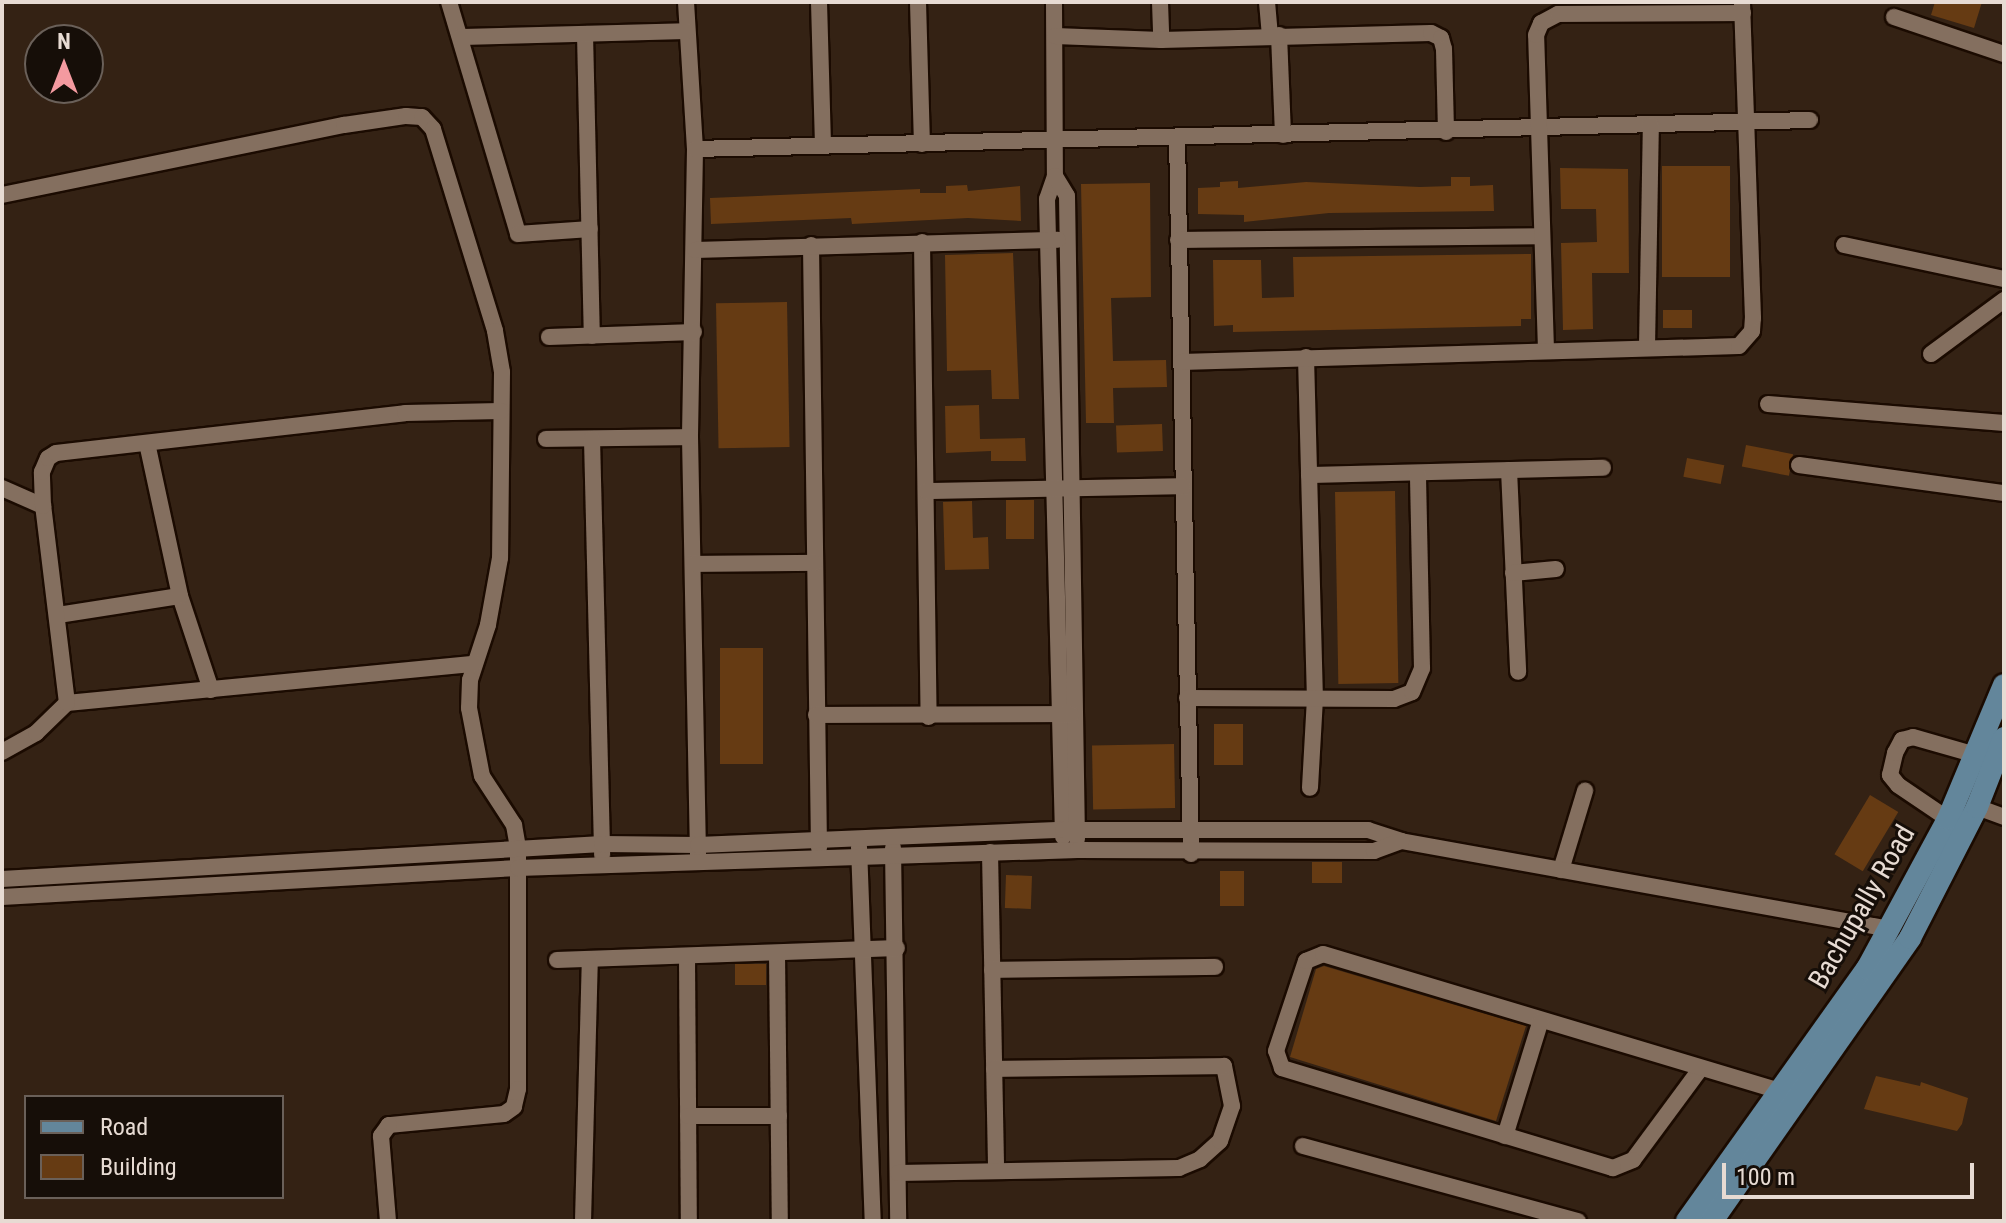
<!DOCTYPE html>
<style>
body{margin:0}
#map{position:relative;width:2006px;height:1223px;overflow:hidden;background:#342214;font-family:"Roboto Condensed",sans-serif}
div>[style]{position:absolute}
.building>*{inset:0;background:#663b13;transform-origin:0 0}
.roads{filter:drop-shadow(2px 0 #1b0b01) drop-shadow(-2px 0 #1b0b01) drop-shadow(0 2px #1b0b01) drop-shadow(0 -2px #1b0b01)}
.minor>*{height:16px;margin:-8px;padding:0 8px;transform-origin:8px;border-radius:8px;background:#846f5f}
.major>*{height:22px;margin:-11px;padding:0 11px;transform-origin:11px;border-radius:11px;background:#63869b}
span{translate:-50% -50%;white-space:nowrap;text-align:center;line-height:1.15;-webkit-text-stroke:6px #160e08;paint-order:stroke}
.street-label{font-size:28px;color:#e7dbd3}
.frame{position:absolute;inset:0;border:4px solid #e7dbd3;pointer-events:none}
.legend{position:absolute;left:24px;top:1095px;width:260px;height:104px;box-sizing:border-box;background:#160e08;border:2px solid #6a6059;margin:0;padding:10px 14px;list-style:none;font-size:24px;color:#e7dbd3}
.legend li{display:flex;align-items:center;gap:16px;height:40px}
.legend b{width:40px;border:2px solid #6a6059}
.north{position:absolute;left:24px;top:24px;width:80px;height:80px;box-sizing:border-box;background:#160e08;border:2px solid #6a6059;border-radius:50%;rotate:0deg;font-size:22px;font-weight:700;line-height:32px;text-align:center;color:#e7dbd3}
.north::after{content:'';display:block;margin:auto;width:28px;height:36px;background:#f49aa0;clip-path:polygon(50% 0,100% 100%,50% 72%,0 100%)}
.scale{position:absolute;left:1722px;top:1163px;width:252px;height:36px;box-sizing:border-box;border:4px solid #e7dbd3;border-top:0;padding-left:10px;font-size:24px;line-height:28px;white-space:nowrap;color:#e7dbd3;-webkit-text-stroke:6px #160e08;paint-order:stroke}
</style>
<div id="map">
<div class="building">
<i style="clip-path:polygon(1935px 2px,1982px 2px,1974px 28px,1931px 15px)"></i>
<i style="left:1730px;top:166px;width:111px;height:68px;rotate:90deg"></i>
<i style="clip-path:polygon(1560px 168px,1628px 169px,1629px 273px,1592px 273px,1593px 329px,1563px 330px,1561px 243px,1597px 242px,1596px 209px,1561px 209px)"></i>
<i style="clip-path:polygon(1451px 177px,1470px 177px,1470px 186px,1493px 185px,1494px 211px,1329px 213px,1244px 222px,1244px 215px,1198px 214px,1198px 188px,1220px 187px,1220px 182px,1238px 181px,1238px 188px,1306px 182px,1420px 187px,1451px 186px)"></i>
<i style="clip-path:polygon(1150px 183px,1151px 297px,1111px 298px,1113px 361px,1166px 360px,1167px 387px,1113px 388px,1114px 423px,1086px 423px,1081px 184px)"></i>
<i style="clip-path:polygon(967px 185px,968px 191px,1020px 186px,1021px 221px,968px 218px,852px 224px,851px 218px,711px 224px,710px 198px,920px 189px,920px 193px,946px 193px,946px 186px)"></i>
<i style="clip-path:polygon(1013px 253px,1019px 399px,992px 399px,991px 370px,947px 371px,945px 255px)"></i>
<i style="clip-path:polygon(1531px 254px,1531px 319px,1521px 319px,1521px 326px,1233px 332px,1233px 325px,1214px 326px,1213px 260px,1261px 260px,1262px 298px,1294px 297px,1293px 257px)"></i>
<i style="left:787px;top:302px;width:145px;height:71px;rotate:89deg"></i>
<i style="left:1663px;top:310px;width:29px;height:18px"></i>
<i style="clip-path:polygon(979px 405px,980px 439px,1025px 438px,1026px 461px,991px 461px,991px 451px,946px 453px,945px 406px)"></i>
<i style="left:1162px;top:424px;width:27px;height:46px;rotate:88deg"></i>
<i style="left:1746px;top:445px;width:48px;height:22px;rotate:11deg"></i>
<i style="left:1687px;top:458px;width:38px;height:19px;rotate:11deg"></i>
<i style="left:1395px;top:491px;width:192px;height:60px;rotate:89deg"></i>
<i style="left:1006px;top:500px;width:28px;height:39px"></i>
<i style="clip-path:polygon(972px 501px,973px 538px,988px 537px,989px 569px,945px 570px,943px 502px)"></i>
<i style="left:720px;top:648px;width:43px;height:116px"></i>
<i style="left:1214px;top:724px;width:29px;height:41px"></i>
<i style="left:1174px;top:744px;width:64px;height:82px;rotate:89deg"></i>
<i style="left:1870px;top:795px;width:33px;height:69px;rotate:31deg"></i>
<i style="left:1312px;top:862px;width:30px;height:21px"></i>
<i style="left:1220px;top:871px;width:24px;height:35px"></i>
<i style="left:1006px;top:875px;width:26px;height:33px;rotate:2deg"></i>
<i style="left:766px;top:964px;width:21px;height:31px;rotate:90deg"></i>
<i style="clip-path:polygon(1324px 966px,1526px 1026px,1496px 1121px,1290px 1057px,1316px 969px)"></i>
<i style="clip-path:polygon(1876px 1076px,1920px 1086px,1921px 1082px,1968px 1098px,1962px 1124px,1957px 1131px,1864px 1109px)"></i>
</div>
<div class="roads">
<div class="minor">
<i style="left:449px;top:2px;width:242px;rotate:73.4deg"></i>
<i style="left:518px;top:234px;width:72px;rotate:-4deg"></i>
<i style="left:686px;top:2px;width:147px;rotate:86.5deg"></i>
<i style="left:695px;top:149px;width:288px;rotate:91deg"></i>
<i style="left:690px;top:437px;width:419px;rotate:88.9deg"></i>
<i style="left:819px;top:2px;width:143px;rotate:88.4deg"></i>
<i style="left:918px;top:2px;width:142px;rotate:88.4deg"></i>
<i style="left:1054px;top:2px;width:174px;rotate:89.7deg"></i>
<i style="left:1055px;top:176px;width:24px;rotate:109deg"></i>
<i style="left:1047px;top:199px;width:638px;rotate:88.56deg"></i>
<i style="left:1160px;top:2px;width:38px;rotate:88deg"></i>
<i style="left:1267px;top:2px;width:33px;rotate:85deg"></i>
<i style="left:1894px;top:17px;width:116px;rotate:18.6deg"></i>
<i style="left:585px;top:34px;width:302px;rotate:88.7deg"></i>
<i style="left:1279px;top:35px;width:100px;rotate:87.7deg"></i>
<i style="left:1055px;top:36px;width:106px;rotate:2.2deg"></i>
<i style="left:1161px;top:40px;width:270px;rotate:-1.5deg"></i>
<i style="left:1431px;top:33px;width:11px;rotate:27deg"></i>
<i style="left:1441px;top:38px;width:11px;rotate:75deg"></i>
<i style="left:1444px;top:49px;width:83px;rotate:88.6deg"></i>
<i style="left:461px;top:37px;width:226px;rotate:-1.5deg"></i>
<i style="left:1177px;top:137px;width:717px;rotate:88.88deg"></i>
<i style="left:695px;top:149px;width:1115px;rotate:-1.49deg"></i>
<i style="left:1055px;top:176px;width:23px;rotate:59deg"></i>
<i style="left:1067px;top:196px;width:643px;rotate:89.11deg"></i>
<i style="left:2px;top:195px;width:349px;rotate:-11.6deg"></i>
<i style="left:344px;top:125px;width:63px;rotate:-8.3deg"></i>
<i style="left:406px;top:116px;width:16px;rotate:4deg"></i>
<i style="left:422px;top:117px;width:16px;rotate:47deg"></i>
<i style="left:433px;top:129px;width:211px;rotate:72.9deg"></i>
<i style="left:495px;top:331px;width:42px;rotate:80.3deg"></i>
<i style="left:502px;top:372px;width:186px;rotate:90.6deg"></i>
<i style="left:500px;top:558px;width:68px;rotate:100.2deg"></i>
<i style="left:488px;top:625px;width:58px;rotate:108.1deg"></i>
<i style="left:470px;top:680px;width:28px;rotate:92deg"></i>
<i style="left:469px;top:708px;width:69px;rotate:79.2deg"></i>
<i style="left:482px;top:776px;width:59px;rotate:56.9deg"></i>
<i style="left:514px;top:825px;width:23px;rotate:80deg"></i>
<i style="left:518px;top:848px;width:241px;rotate:90deg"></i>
<i style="left:518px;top:1089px;width:18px;rotate:103deg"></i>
<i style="left:514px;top:1107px;width:12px;rotate:145deg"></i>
<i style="left:504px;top:1114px;width:116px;rotate:174.5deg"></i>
<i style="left:389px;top:1125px;width:14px;rotate:126deg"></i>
<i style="left:381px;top:1136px;width:85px;rotate:85.3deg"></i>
<i style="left:1178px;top:240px;width:362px;rotate:-0.6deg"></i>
<i style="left:922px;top:242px;width:475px;rotate:89.2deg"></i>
<i style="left:811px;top:245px;width:603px;rotate:89.24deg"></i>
<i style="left:1844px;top:245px;width:164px;rotate:12deg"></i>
<i style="left:695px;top:250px;width:363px;rotate:-1.6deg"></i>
<i style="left:549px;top:337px;width:145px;rotate:-2deg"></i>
<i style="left:1647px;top:347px;width:222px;rotate:-89deg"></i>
<i style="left:1546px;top:350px;width:315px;rotate:-91.8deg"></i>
<i style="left:1536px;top:35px;width:13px;rotate:-67deg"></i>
<i style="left:1541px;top:23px;width:19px;rotate:-28deg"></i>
<i style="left:1558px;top:14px;width:185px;rotate:-0.3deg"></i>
<i style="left:1931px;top:354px;width:91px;rotate:-36.5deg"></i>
<i style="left:1306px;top:357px;width:341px;rotate:88.5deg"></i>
<i style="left:1315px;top:698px;width:90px;rotate:93.2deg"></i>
<i style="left:1181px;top:362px;width:558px;rotate:-1.64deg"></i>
<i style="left:1739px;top:346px;width:20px;rotate:-49deg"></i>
<i style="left:1752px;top:331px;width:13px;rotate:-86deg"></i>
<i style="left:1753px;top:318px;width:316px;rotate:-92deg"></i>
<i style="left:1768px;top:404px;width:237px;rotate:4.6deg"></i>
<i style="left:546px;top:439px;width:144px;rotate:-0.8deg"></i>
<i style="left:592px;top:439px;width:416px;rotate:88.6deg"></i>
<i style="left:147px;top:443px;width:157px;rotate:77.8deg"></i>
<i style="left:180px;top:596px;width:99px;rotate:71.7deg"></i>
<i style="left:1799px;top:465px;width:207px;rotate:7.8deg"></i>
<i style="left:1509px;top:470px;width:202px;rotate:87.4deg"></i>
<i style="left:1309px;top:475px;width:294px;rotate:-1.4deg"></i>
<i style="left:2px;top:488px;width:45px;rotate:23.7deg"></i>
<i style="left:926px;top:491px;width:257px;rotate:-1.1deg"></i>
<i style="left:693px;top:564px;width:122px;rotate:-0.5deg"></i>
<i style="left:1513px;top:573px;width:43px;rotate:-5.3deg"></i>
<i style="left:58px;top:615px;width:123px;rotate:-8.9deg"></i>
<i style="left:1187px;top:698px;width:207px;rotate:0.3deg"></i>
<i style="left:1394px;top:699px;width:19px;rotate:-21deg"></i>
<i style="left:1412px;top:692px;width:26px;rotate:-67deg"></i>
<i style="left:1422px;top:668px;width:195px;rotate:-91.2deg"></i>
<i style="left:67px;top:703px;width:409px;rotate:-5.5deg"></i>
<i style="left:816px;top:715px;width:255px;rotate:-0.2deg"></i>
<i style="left:2px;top:752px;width:39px;rotate:-29deg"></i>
<i style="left:36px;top:733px;width:43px;rotate:-44.1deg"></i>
<i style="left:67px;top:703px;width:198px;rotate:-96.9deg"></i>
<i style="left:43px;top:506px;width:34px;rotate:-92deg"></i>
<i style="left:42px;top:472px;width:15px;rotate:-67deg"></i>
<i style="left:48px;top:458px;width:9px;rotate:-32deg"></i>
<i style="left:56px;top:453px;width:351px;rotate:-6.5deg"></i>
<i style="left:405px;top:413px;width:96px;rotate:-1.2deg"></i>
<i style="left:1977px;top:807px;width:29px;rotate:20deg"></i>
<i style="left:1948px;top:819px;width:60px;rotate:-145.8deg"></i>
<i style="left:1898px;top:785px;width:13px;rotate:-129deg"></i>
<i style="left:1890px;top:775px;width:23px;rotate:-77deg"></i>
<i style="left:1895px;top:753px;width:15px;rotate:-62deg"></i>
<i style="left:1902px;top:740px;width:11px;rotate:-15deg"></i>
<i style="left:1913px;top:737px;width:66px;rotate:15.9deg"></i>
<i style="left:859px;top:847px;width:374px;rotate:87.9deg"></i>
<i style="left:893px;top:848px;width:373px;rotate:89.2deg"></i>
<i style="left:990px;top:852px;width:318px;rotate:88.9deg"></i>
<i style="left:1561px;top:870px;width:83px;rotate:-73.1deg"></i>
<i style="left:2px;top:879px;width:601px;rotate:-3.34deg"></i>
<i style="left:602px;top:844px;width:96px;rotate:0.6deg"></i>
<i style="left:698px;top:845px;width:365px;rotate:-2.4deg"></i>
<i style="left:1063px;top:830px;width:305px"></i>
<i style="left:1368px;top:830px;width:35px;rotate:18deg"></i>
<i style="left:1401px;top:841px;width:497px;rotate:10.2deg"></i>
<i style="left:2px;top:897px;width:517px;rotate:-3.22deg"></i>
<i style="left:518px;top:868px;width:560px;rotate:-1.84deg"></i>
<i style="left:1078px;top:850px;width:296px;rotate:0.2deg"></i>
<i style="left:1374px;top:851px;width:29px;rotate:-20deg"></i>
<i style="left:777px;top:953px;width:268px;rotate:89.4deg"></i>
<i style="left:687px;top:958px;width:263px;rotate:89.6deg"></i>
<i style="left:557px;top:960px;width:340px;rotate:-2deg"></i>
<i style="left:992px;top:970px;width:223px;rotate:-0.8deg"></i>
<i style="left:1701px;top:1068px;width:114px;rotate:126.5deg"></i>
<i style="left:1633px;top:1160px;width:22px;rotate:158deg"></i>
<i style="left:1613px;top:1168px;width:346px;rotate:-163.2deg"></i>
<i style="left:1282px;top:1068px;width:18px;rotate:-109deg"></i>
<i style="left:1276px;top:1051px;width:95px;rotate:-71.6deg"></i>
<i style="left:1306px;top:961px;width:18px;rotate:-22deg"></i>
<i style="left:1323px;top:954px;width:476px;rotate:16.7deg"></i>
<i style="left:688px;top:1116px;width:91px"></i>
<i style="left:1505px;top:1136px;width:121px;rotate:-72.8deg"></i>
<i style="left:1303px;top:1146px;width:285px;rotate:15.3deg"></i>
<i style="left:898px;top:1173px;width:281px;rotate:-1deg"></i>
<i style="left:1179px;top:1168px;width:23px;rotate:-23deg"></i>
<i style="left:1200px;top:1159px;width:27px;rotate:-42deg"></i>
<i style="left:1220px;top:1141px;width:37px;rotate:-71deg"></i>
<i style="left:1232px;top:1106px;width:41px;rotate:-101.3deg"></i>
<i style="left:1224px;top:1066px;width:230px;rotate:179.3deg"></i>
<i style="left:583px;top:1221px;width:262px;rotate:-88.5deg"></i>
</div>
<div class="major">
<i style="left:1687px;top:1221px;width:310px;rotate:-54.5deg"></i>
<i style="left:1867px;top:969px;width:170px;rotate:-61.6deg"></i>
<i style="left:1948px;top:819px;width:145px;rotate:-67.3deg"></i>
<i style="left:1712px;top:1221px;width:345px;rotate:-55deg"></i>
<i style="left:1910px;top:938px;width:147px;rotate:-62.9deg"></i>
<i style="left:1977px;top:807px;width:74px;rotate:-68.6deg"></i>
</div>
</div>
<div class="street-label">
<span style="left:1862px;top:907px;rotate:-60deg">Bachupally Road</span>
</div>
<div class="frame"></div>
<ul class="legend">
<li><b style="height:10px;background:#63869b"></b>Road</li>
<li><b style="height:22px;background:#663b13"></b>Building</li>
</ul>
<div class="north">N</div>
<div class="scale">100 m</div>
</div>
